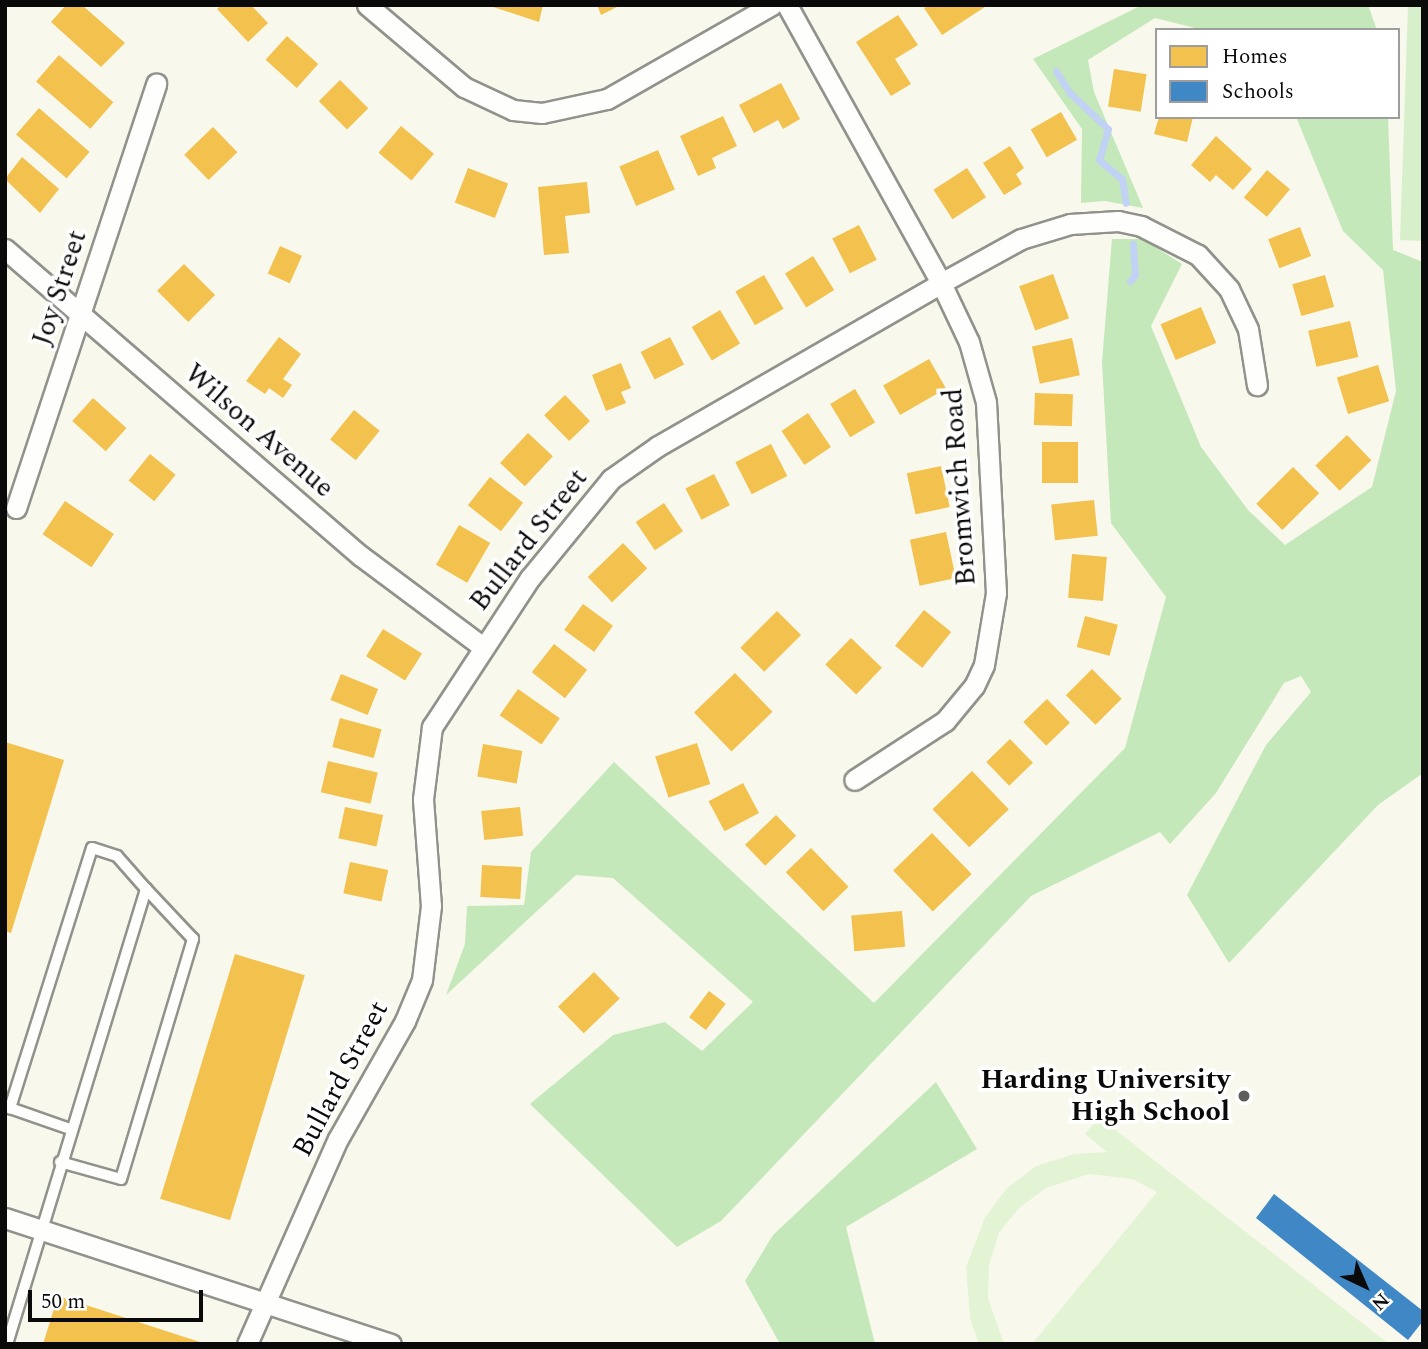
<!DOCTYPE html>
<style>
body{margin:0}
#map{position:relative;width:1428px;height:1349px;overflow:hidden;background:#f8f9ec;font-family:Spectral,serif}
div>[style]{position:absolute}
.green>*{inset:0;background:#d7f0cb}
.forest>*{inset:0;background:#c4e8b9}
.pitch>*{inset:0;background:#e3f4d5}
.homes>*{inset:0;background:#f2c14e;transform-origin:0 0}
.schools>*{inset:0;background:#3f88c5}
.stream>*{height:7px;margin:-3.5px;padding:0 3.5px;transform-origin:3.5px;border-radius:3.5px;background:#c1d2f4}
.roads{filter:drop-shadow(2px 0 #91928c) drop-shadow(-2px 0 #91928c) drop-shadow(0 2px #91928c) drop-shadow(0 -2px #91928c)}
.lane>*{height:10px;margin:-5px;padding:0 5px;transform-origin:5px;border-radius:5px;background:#fefefc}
.street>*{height:19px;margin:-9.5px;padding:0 9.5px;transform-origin:9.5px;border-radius:9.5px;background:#fefefc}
.dots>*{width:19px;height:19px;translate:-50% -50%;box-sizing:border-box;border:4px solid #fff;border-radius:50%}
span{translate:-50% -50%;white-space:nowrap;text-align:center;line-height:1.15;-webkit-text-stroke:7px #fff;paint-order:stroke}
.street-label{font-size:28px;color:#0a0a0a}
.poi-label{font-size:28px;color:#0a0a0a;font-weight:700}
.right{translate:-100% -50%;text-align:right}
.frame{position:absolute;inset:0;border:7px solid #0a0a0a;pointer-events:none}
.legend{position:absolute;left:1155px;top:28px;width:245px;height:91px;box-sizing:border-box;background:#fff;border:2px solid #9d9d9d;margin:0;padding:9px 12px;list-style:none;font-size:21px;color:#0a0a0a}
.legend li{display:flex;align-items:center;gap:14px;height:35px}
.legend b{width:35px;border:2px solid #9d9d9d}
.north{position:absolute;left:1330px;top:1251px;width:70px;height:70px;-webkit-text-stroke:5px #fff;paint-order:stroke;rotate:136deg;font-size:19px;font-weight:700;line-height:28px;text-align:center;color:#0a0a0a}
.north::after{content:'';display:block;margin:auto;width:24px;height:32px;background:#0a0a0a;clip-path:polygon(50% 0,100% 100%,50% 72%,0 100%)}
.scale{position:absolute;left:28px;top:1290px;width:175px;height:32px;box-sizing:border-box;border:4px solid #0a0a0a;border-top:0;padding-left:9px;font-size:21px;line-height:24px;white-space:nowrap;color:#0a0a0a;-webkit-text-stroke:5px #fff;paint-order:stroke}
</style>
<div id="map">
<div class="green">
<i style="clip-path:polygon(1408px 5px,1423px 5px,1423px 241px,1400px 240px)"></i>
</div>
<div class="forest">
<i style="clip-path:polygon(1142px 5px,1368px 5px,1377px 30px,1203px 30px,1155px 18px,1088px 60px,1094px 92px,1143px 208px,1105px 201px,1081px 203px,1082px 129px,1033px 59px)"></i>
<i style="clip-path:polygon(1296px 117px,1388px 117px,1393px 250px,1423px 262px,1423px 773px,1378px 805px,1229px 963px,1187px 895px,1266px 745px,1311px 692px,1301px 676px,1284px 683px,1216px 793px,1170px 844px,1160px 832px,1031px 896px,721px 1221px,677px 1247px,530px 1104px,613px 1035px,665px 1022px,702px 1051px,753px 1002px,613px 878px,576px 875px,446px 995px,465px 944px,467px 906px,524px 905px,531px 852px,614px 762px,874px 1003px,1125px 748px,1166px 597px,1111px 523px,1102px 362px,1112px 239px,1143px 239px,1182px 264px,1151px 326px,1201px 447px,1248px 510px,1285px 545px,1372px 487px,1396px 391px,1383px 270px,1343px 231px)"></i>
<i style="clip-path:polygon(936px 1082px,977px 1149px,846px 1227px,875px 1344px,780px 1344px,745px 1281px,773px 1235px)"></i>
</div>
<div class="pitch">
<i style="clip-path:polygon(1099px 1117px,1389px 1344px,1032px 1344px,1157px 1192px,1132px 1179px,1089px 1174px,1046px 1188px,1019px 1208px,999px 1233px,989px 1265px,988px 1298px,1004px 1344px,979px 1344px,970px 1319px,966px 1267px,985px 1217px,1007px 1188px,1036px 1166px,1074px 1154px,1107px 1152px,1085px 1134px)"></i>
</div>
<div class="homes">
<i style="clip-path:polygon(66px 5px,82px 5px,125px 43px,101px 67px,51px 22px)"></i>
<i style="clip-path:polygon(221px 5px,251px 5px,268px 23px,248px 42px,217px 9px)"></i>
<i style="clip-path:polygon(487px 5px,543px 5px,539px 22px)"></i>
<i style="clip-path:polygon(597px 5px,621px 5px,601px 15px)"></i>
<i style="clip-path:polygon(929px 5px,988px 5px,942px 35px,924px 8px)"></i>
<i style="clip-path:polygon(898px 15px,918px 45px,895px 59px,911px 84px,891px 96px,856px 42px)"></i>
<i style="left:287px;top:36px;width:42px;height:32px;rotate:42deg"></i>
<i style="left:59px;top:55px;width:72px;height:35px;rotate:41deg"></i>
<i style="left:1114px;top:69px;width:33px;height:38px;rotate:9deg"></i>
<i style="left:340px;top:80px;width:40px;height:30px;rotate:45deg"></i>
<i style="clip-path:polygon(781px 83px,800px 119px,783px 129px,778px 120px,754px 133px,739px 105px)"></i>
<i style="left:39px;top:108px;width:67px;height:35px;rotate:41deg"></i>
<i style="left:1061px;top:112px;width:32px;height:35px;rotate:60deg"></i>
<i style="clip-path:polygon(723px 116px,737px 146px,712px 158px,716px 168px,698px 176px,680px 136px)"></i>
<i style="clip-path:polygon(1159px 117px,1193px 117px,1187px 142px,1154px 134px)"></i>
<i style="left:401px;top:126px;width:43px;height:35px;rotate:40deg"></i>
<i style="left:213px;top:127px;width:35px;height:40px;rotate:46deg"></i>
<i style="clip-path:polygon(1216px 136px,1252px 169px,1233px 190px,1216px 175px,1210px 182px,1191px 165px)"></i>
<i style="clip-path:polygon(1010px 146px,1024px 168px,1016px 174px,1022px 184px,1004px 195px,983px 163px)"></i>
<i style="left:658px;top:150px;width:43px;height:42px;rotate:67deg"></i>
<i style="clip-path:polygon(22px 157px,59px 189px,40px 213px,5px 179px)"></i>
<i style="left:468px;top:168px;width:43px;height:37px;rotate:21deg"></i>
<i style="left:967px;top:168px;width:35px;height:40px;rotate:57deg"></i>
<i style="left:1267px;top:170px;width:30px;height:36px;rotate:40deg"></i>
<i style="clip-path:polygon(587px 182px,590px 213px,565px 216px,569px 253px,544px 255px,538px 187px)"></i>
<i style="left:859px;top:225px;width:39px;height:30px;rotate:63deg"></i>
<i style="left:1300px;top:227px;width:31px;height:34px;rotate:69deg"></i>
<i style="left:280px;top:246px;width:24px;height:30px;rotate:24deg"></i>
<i style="left:813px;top:256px;width:40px;height:33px;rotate:58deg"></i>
<i style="left:184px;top:264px;width:44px;height:38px;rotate:45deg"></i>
<i style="left:1053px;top:274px;width:47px;height:36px;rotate:70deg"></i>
<i style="left:764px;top:275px;width:39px;height:33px;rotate:60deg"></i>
<i style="left:1325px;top:275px;width:33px;height:34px;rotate:74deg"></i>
<i style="left:1201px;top:307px;width:39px;height:44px;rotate:67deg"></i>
<i style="left:720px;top:310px;width:39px;height:33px;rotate:59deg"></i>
<i style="left:1350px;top:321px;width:37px;height:43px;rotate:77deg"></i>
<i style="clip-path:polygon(279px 337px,301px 354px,283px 379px,292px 385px,283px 398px,269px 388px,265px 394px,246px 381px)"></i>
<i style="left:670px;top:337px;width:31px;height:33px;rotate:63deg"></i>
<i style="left:1072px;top:338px;width:38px;height:41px;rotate:78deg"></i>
<i style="left:929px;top:359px;width:34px;height:53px;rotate:60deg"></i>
<i style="clip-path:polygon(621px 363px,631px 388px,621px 392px,626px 403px,606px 411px,592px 375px)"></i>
<i style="left:1378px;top:365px;width:38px;height:43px;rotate:73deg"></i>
<i style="left:855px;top:389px;width:39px;height:29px;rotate:59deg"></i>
<i style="left:1035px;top:393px;width:38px;height:32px;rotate:2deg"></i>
<i style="left:565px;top:395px;width:36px;height:29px;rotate:46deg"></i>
<i style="left:93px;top:398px;width:45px;height:31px;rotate:42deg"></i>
<i style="left:354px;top:410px;width:33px;height:38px;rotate:39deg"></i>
<i style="left:808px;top:413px;width:41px;height:32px;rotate:56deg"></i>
<i style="left:528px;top:433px;width:34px;height:41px;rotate:43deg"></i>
<i style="left:1347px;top:435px;width:35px;height:44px;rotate:46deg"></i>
<i style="left:1042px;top:442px;width:36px;height:41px"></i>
<i style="left:771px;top:444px;width:36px;height:40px;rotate:63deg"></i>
<i style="left:150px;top:454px;width:33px;height:34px;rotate:39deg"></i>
<i style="left:941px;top:466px;width:42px;height:35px;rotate:78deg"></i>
<i style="left:1293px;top:467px;width:37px;height:52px;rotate:45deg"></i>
<i style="left:714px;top:474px;width:35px;height:32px;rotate:63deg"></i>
<i style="left:490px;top:477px;width:42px;height:36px;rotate:38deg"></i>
<i style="left:1094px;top:500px;width:36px;height:43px;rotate:84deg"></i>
<i style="left:65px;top:501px;width:59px;height:40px;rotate:34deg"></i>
<i style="left:664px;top:503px;width:34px;height:34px;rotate:56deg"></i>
<i style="left:459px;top:525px;width:36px;height:46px;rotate:30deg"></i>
<i style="left:946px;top:532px;width:47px;height:37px;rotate:78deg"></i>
<i style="left:623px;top:543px;width:35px;height:49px;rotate:46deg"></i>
<i style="left:1072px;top:554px;width:35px;height:44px;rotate:5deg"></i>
<i style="left:583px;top:604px;width:37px;height:32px;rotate:36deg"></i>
<i style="left:924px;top:610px;width:35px;height:46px;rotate:39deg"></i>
<i style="left:777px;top:611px;width:34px;height:52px;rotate:45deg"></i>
<i style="left:1085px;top:616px;width:34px;height:32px;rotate:15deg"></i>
<i style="left:383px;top:629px;width:46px;height:32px;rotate:32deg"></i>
<i style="left:851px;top:638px;width:43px;height:37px;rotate:44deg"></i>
<i style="left:554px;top:644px;width:42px;height:36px;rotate:38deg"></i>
<i style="left:1092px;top:669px;width:42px;height:37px;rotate:45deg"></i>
<i style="left:735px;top:673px;width:54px;height:57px;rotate:46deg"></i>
<i style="left:341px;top:674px;width:40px;height:28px;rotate:22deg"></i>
<i style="left:518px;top:689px;width:51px;height:32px;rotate:35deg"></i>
<i style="left:1047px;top:699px;width:33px;height:33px;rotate:46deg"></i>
<i style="left:340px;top:718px;width:43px;height:30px;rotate:15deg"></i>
<i style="left:1010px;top:739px;width:33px;height:33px;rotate:46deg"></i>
<i style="clip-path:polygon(5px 742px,64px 760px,11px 933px,5px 931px)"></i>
<i style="left:697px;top:743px;width:43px;height:44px;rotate:72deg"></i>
<i style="left:483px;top:744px;width:40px;height:33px;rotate:10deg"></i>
<i style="left:328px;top:761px;width:51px;height:32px;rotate:13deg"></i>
<i style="left:972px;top:771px;width:53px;height:55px;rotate:46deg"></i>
<i style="left:743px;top:783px;width:34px;height:39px;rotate:62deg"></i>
<i style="left:345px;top:807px;width:39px;height:32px;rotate:12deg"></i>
<i style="left:520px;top:807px;width:29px;height:39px;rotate:84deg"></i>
<i style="left:776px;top:815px;width:29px;height:43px;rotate:46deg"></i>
<i style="left:932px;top:833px;width:57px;height:54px;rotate:46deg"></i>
<i style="left:811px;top:848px;width:54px;height:35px;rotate:46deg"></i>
<i style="left:350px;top:862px;width:39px;height:32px;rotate:12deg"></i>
<i style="left:482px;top:865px;width:40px;height:32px;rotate:3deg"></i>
<i style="left:902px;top:911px;width:36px;height:51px;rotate:85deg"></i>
<i style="left:235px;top:954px;width:73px;height:256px;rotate:17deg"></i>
<i style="left:594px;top:972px;width:37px;height:50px;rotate:46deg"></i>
<i style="left:709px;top:991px;width:21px;height:33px;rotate:37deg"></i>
<i style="clip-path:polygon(58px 1296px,203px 1343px,203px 1344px,43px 1344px)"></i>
</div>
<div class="schools">
<i style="clip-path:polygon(1274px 1194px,1423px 1311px,1423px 1321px,1408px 1340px,1256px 1218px)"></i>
</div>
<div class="stream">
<i style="left:1056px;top:71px;width:26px;rotate:58deg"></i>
<i style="left:1070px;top:93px;width:52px;rotate:43.5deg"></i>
<i style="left:1108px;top:129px;width:32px;rotate:106deg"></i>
<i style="left:1099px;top:160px;width:30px;rotate:40deg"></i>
<i style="left:1122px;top:179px;width:24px;rotate:81deg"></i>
<i style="left:1130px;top:281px;width:8px;rotate:-50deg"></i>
<i style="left:1135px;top:275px;width:31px;rotate:-94deg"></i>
</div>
<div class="roads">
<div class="lane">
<i style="left:60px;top:1162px;width:63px;rotate:15.6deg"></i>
<i style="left:121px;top:1179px;width:251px;rotate:-73.3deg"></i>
<i style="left:193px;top:939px;width:69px;rotate:-133.2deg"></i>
<i style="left:7px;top:1344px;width:476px;rotate:-73deg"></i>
<i style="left:146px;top:889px;width:44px;rotate:-131.3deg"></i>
<i style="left:117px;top:856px;width:26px;rotate:-162deg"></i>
<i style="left:92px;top:848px;width:273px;rotate:107.5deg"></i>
<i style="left:10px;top:1108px;width:64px;rotate:19.3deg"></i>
</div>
<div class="street">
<i style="left:367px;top:5px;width:127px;rotate:40.2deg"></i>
<i style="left:464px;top:87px;width:54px;rotate:25.1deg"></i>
<i style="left:513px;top:110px;width:29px;rotate:6deg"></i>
<i style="left:542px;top:113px;width:66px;rotate:-12.2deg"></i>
<i style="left:607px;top:99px;width:190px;rotate:-29.7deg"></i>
<i style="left:787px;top:5px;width:318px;rotate:61deg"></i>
<i style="left:941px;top:283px;width:65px;rotate:64.6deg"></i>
<i style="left:969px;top:342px;width:62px;rotate:74.2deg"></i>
<i style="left:986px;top:402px;width:191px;rotate:87deg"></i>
<i style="left:996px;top:593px;width:73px;rotate:99.5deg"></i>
<i style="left:984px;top:665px;width:23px;rotate:115deg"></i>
<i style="left:974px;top:686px;width:45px;rotate:129.6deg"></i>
<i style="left:945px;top:721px;width:108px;rotate:147deg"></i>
<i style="left:5px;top:249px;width:470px;rotate:40.8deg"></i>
<i style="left:361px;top:556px;width:152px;rotate:36.7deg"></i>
<i style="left:16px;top:508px;width:447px;rotate:-71.7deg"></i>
<i style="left:5px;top:1218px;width:406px;rotate:18.1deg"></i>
<i style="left:247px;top:1344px;width:224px;rotate:-66.1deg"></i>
<i style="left:338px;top:1139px;width:136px;rotate:-60.4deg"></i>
<i style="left:405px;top:1021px;width:44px;rotate:-67.5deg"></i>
<i style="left:422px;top:980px;width:75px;rotate:-83.1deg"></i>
<i style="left:431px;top:906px;width:107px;rotate:-94.3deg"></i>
<i style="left:423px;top:799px;width:73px;rotate:-82.9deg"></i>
<i style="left:432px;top:727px;width:178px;rotate:-56.7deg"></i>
<i style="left:530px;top:578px;width:128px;rotate:-50.7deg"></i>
<i style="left:611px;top:479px;width:57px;rotate:-35.1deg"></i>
<i style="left:658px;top:446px;width:327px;rotate:-29.9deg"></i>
<i style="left:941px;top:283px;width:91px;rotate:-28.8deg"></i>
<i style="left:1021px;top:239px;width:51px;rotate:-17deg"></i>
<i style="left:1070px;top:224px;width:48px;rotate:-3.6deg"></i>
<i style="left:1118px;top:221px;width:24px;rotate:12deg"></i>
<i style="left:1141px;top:226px;width:64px;rotate:27deg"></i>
<i style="left:1198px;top:255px;width:46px;rotate:47.6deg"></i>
<i style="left:1229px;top:289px;width:44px;rotate:64.6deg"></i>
<i style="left:1248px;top:329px;width:57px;rotate:80.9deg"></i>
</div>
</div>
<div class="dots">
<i style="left:1244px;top:1096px;background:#5d5e59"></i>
</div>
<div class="street-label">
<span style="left:60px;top:288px;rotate:-72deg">Joy Street</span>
<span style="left:259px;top:431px;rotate:41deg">Wilson Avenue</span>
<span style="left:960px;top:487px;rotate:-94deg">Bromwich Road</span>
<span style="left:529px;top:540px;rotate:-52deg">Bullard Street</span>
<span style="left:341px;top:1079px;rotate:-62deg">Bullard Street</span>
</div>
<div class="poi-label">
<span class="right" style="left:1230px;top:1096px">Harding University<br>High School</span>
</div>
<div class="frame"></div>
<ul class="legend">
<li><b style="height:19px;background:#f2c14e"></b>Homes</li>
<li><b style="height:19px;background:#3f88c5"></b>Schools</li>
</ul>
<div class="north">N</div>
<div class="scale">50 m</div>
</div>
